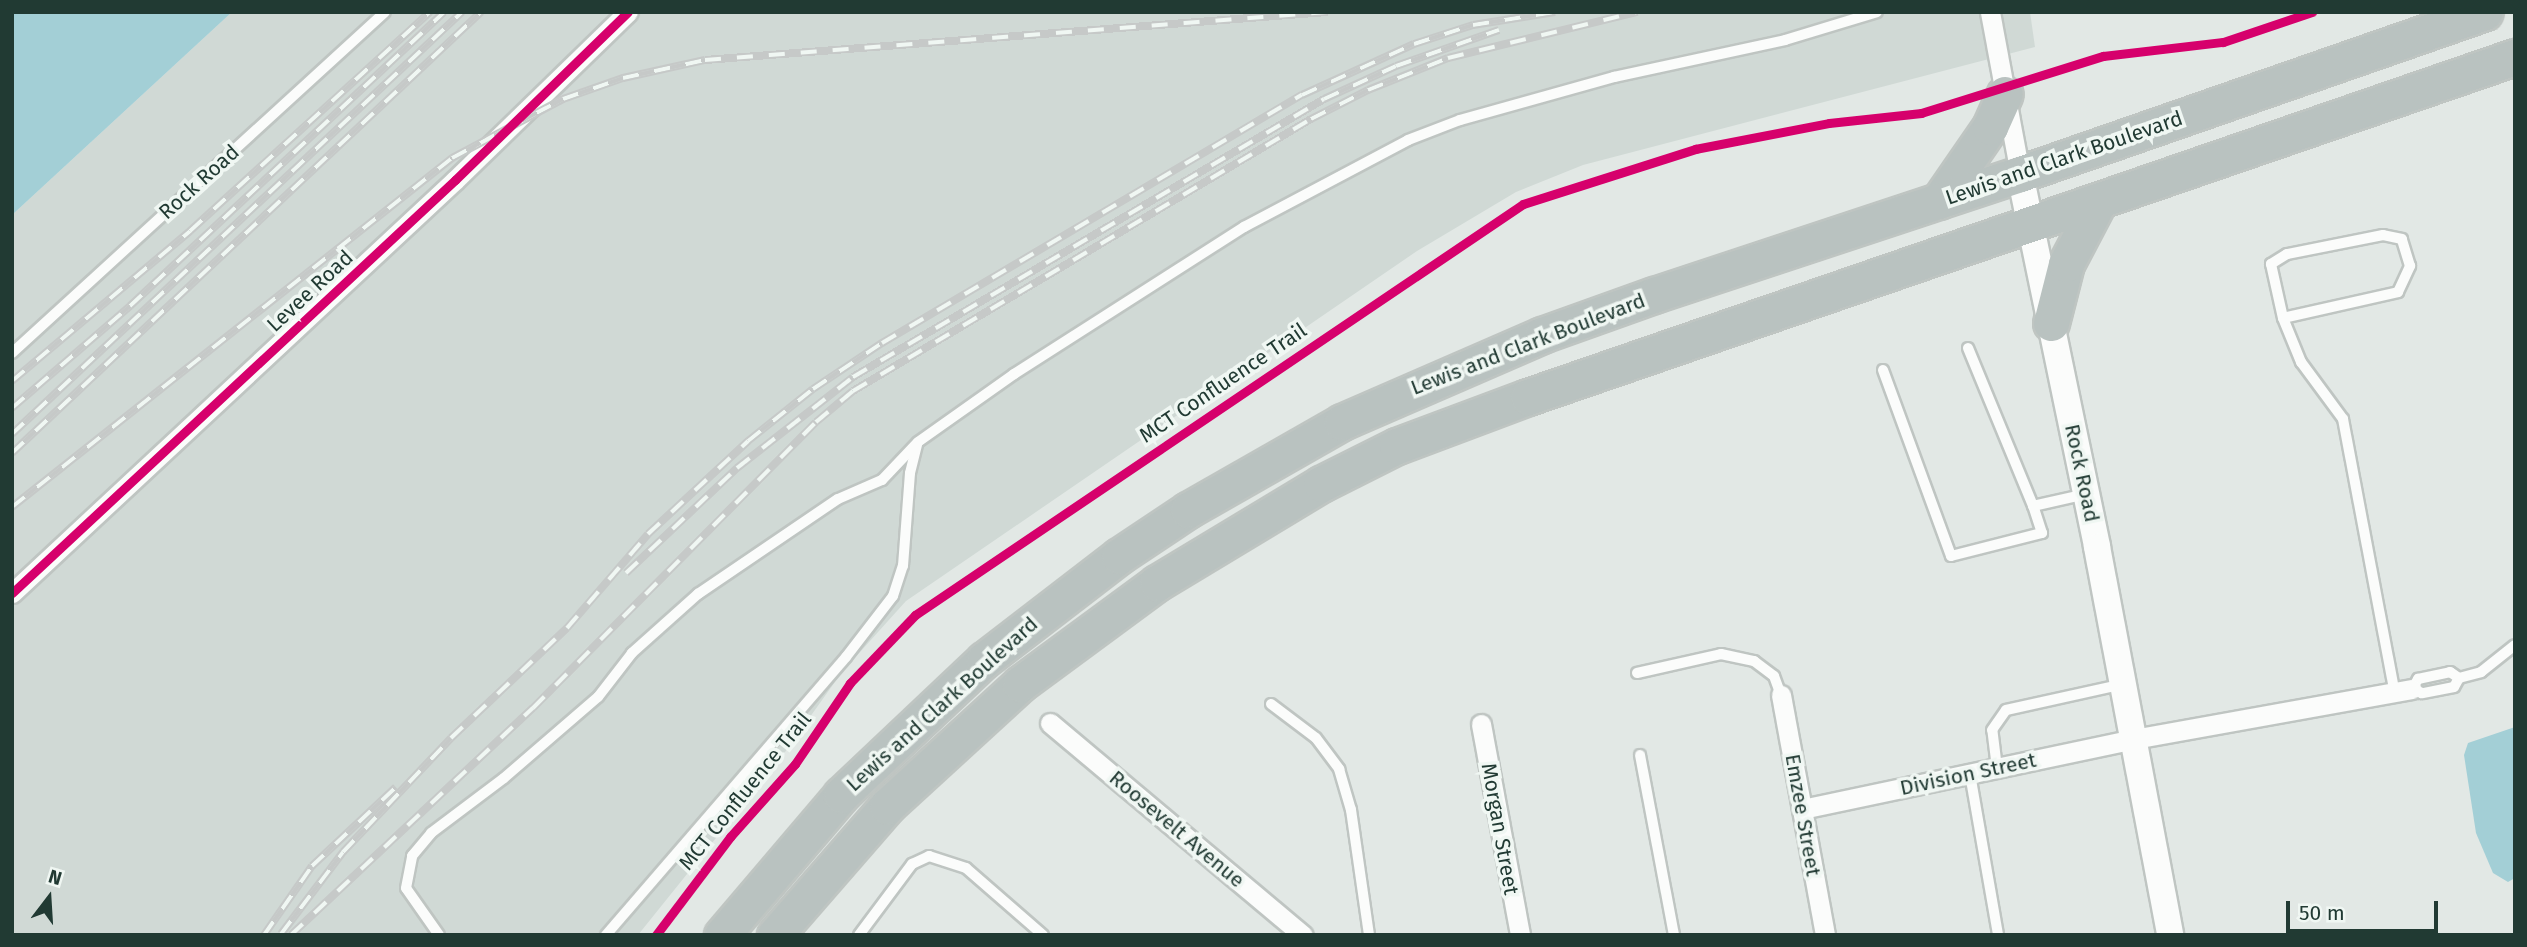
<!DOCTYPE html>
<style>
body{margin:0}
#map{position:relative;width:2527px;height:947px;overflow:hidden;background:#e2e8e5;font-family:"Fira Sans",sans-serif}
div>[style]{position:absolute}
.built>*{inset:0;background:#d0d9d5}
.water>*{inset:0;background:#a3cfd6}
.roads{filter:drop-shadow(2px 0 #bfc5c2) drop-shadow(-2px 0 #bfc5c2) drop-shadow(0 2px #bfc5c2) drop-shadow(0 -2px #bfc5c2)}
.lane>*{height:10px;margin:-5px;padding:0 5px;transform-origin:5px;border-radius:5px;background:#fbfcfb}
.street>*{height:19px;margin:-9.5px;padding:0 9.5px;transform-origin:9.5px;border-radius:9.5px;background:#fbfcfb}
.secondary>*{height:26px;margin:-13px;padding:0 13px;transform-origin:13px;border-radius:13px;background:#fbfcfb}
.highway>*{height:35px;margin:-17.5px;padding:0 17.5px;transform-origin:17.5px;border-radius:17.5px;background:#b9c2c0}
.rail>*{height:8px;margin-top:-4px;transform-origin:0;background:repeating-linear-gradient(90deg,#f0f7f3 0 16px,#c6c9c8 0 32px);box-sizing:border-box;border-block:2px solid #c6c9c8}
.cycleway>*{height:9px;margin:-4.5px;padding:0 4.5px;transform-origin:4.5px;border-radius:4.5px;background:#d6006c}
span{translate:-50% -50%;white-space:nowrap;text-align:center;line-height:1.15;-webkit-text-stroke:7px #f0f7f3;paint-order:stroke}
.street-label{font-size:21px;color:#213a33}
.frame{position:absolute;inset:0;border:14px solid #213a33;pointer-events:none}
.north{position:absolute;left:14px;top:863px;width:70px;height:70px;-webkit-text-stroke:5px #f0f7f3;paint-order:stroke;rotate:17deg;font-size:19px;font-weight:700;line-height:28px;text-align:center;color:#213a33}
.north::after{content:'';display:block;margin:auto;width:24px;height:32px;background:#213a33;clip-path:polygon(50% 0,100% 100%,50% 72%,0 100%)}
.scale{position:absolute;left:2286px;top:901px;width:152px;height:32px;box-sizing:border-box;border:4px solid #213a33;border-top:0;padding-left:9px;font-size:21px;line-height:24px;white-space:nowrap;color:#213a33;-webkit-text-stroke:5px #f0f7f3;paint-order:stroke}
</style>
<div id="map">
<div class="built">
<i style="clip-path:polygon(232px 12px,2030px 12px,2035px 47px,1583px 165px,1516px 192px,1417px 251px,906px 601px,842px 672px,785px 752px,638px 935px,12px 935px,12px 215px)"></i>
</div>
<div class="water">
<i style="clip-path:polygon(12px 12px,232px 12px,12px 215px)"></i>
<i style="clip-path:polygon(2515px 727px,2515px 878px,2508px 882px,2493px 873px,2476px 833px,2464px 755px,2468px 743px)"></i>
</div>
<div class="roads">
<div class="lane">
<i style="left:2283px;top:318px;width:118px;rotate:-12.7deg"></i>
<i style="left:2398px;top:292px;width:29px;rotate:-65deg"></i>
<i style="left:2410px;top:266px;width:28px;rotate:-107deg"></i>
<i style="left:2402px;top:239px;width:19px;rotate:-168deg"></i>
<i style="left:2383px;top:235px;width:98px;rotate:168.8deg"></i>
<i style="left:2287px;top:254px;width:19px;rotate:148deg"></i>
<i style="left:2271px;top:264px;width:55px;rotate:77.5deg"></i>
<i style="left:2283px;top:318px;width:48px;rotate:67.8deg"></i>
<i style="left:2301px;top:362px;width:71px;rotate:53.6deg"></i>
<i style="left:2343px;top:419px;width:279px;rotate:79.3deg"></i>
<i style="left:1968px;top:348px;width:171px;rotate:67.6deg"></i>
<i style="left:12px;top:353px;width:505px;rotate:-42.43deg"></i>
<i style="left:1883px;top:370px;width:198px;rotate:69.9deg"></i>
<i style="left:1951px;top:556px;width:94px;rotate:-14.2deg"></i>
<i style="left:2042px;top:533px;width:28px;rotate:-108deg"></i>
<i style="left:2033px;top:506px;width:54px;rotate:-12.8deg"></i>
<i style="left:2450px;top:672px;width:11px;rotate:34deg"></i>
<i style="left:2459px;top:678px;width:10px;rotate:119deg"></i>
<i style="left:2454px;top:687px;width:33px;rotate:169deg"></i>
<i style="left:2422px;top:693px;width:11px;rotate:-158deg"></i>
<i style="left:2412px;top:689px;width:12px;rotate:-59deg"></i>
<i style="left:2418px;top:679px;width:33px;rotate:-12deg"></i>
<i style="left:1637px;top:673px;width:86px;rotate:-12.7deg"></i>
<i style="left:1721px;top:654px;width:34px;rotate:12deg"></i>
<i style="left:1754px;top:661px;width:25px;rotate:37deg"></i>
<i style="left:1774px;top:676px;width:20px;rotate:70deg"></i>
<i style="left:2459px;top:678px;width:23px;rotate:-15deg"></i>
<i style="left:2481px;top:672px;width:43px;rotate:-38.5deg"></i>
<i style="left:1271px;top:704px;width:56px;rotate:37.1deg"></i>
<i style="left:1316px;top:738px;width:39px;rotate:53deg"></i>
<i style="left:1339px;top:769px;width:43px;rotate:73.7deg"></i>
<i style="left:1351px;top:810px;width:126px;rotate:81.8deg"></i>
<i style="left:1640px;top:755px;width:183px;rotate:79.3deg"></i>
<i style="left:1997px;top:768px;width:38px;rotate:-97deg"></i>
<i style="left:1992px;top:730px;width:24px;rotate:-55deg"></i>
<i style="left:2006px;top:710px;width:120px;rotate:-12.5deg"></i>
<i style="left:1970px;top:774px;width:163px;rotate:80.1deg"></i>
<i style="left:439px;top:935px;width:57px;rotate:-125.1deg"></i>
<i style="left:406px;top:888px;width:33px;rotate:-79deg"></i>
<i style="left:412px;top:856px;width:30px;rotate:-50deg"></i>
<i style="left:431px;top:833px;width:91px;rotate:-37deg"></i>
<i style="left:504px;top:778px;width:124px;rotate:-40.8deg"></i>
<i style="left:598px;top:697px;width:56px;rotate:-52.3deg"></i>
<i style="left:632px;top:653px;width:89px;rotate:-41.8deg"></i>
<i style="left:698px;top:594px;width:169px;rotate:-34.2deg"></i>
<i style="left:838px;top:499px;width:48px;rotate:-23.4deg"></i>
<i style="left:882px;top:480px;width:52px;rotate:-46.5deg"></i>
<i style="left:918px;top:442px;width:118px;rotate:-35.3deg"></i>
<i style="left:1014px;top:374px;width:273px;rotate:-32.6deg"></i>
<i style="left:1244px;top:227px;width:186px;rotate:-27.9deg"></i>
<i style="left:1408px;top:140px;width:56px;rotate:-21deg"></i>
<i style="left:1460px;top:120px;width:160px;rotate:-15.6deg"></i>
<i style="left:1614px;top:77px;width:175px;rotate:-12.2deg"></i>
<i style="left:1785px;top:40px;width:96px;rotate:-16.9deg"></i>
<i style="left:606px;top:935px;width:367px;rotate:-49.2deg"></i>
<i style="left:846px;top:657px;width:77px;rotate:-52.4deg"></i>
<i style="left:893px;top:596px;width:32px;rotate:-72deg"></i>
<i style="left:903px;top:566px;width:93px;rotate:-85.7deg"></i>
<i style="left:910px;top:473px;width:29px;rotate:-76deg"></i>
<i style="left:859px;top:935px;width:89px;rotate:-53.3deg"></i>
<i style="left:912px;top:864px;width:19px;rotate:-25deg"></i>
<i style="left:929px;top:856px;width:39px;rotate:18deg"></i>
<i style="left:966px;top:868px;width:102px;rotate:41deg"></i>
</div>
<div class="street">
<i style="left:1990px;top:12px;width:165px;rotate:79.5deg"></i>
<i style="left:12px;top:593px;width:606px;rotate:-42.99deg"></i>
<i style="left:455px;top:180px;width:241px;rotate:-44.2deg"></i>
<i style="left:1781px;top:695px;width:244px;rotate:79.6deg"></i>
<i style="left:1050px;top:723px;width:330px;rotate:40deg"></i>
<i style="left:1481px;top:724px;width:215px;rotate:79.5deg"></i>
<i style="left:1802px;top:809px;width:339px;rotate:-11.9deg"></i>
<i style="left:2134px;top:739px;width:282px;rotate:-10.2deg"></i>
</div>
<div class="secondary">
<i style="left:2020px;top:174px;width:381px;rotate:78.3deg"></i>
<i style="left:2097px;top:547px;width:395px;rotate:79.3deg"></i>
</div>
<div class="highway">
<i style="left:1939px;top:201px;width:90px;rotate:-55.4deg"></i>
<i style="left:1990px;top:127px;width:36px;rotate:-66deg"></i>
<i style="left:2051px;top:323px;width:61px;rotate:-75.7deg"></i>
<i style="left:2066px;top:264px;width:71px;rotate:-62.4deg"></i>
<i style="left:722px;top:935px;width:184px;rotate:-49.6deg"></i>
<i style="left:841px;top:795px;width:197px;rotate:-43.4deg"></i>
<i style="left:984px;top:660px;width:170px;rotate:-37.6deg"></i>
<i style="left:1119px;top:556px;width:83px;rotate:-33.7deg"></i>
<i style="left:1188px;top:510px;width:177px;rotate:-29.7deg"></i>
<i style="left:1342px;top:422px;width:218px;rotate:-23.5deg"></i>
<i style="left:1542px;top:335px;width:119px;rotate:-19.7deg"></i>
<i style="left:1654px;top:295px;width:385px;rotate:-18.3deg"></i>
<i style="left:2020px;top:174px;width:492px;rotate:-19.2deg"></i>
<i style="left:775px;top:935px;width:171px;rotate:-49deg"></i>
<i style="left:887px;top:806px;width:180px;rotate:-42.5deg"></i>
<i style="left:1020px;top:684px;width:170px;rotate:-36.4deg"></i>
<i style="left:1157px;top:583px;width:192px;rotate:-31.1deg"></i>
<i style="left:1321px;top:484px;width:85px;rotate:-26.6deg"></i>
<i style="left:1397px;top:446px;width:140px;rotate:-20.5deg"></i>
<i style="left:1528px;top:397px;width:1044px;rotate:-19.01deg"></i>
</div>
</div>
<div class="rail">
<i style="left:12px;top:381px;width:233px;rotate:-40.1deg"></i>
<i style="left:190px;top:231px;width:325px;rotate:-42.4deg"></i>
<i style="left:12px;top:408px;width:156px;rotate:-40.8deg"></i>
<i style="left:130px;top:306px;width:430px;rotate:-43.1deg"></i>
<i style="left:12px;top:434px;width:617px;rotate:-43.16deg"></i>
<i style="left:12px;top:453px;width:644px;rotate:-43.24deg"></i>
<i style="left:12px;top:507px;width:562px;rotate:-38.42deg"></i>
<i style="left:452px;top:158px;width:126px;rotate:-28deg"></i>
<i style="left:563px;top:99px;width:64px;rotate:-19.3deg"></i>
<i style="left:623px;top:78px;width:84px;rotate:-12.4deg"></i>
<i style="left:705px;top:60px;width:625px;rotate:-4.41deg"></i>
<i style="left:626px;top:573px;width:153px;rotate:-43.4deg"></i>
<i style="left:737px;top:468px;width:147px;rotate:-38.1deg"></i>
<i style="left:853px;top:377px;width:547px;rotate:-30.55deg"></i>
<i style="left:1324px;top:99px;width:79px;rotate:-24.6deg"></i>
<i style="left:1396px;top:66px;width:109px;rotate:-19.3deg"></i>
<i style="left:281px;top:934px;width:103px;rotate:-52.9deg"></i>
<i style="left:343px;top:852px;width:157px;rotate:-46.5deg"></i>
<i style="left:451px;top:738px;width:160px;rotate:-43.5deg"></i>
<i style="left:567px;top:628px;width:124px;rotate:-49.2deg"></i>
<i style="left:648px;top:534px;width:137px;rotate:-42.9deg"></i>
<i style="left:748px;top:441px;width:83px;rotate:-38.7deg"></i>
<i style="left:813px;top:389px;width:83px;rotate:-33.7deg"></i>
<i style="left:882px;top:343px;width:488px;rotate:-30.6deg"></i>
<i style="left:1302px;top:95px;width:123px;rotate:-24.5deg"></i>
<i style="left:1414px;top:44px;width:62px;rotate:-17.9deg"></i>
<i style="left:1473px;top:25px;width:83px;rotate:-9deg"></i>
<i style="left:264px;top:935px;width:84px;rotate:-55.2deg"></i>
<i style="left:312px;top:866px;width:115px;rotate:-43.2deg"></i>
<i style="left:291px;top:935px;width:332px;rotate:-43.2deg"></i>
<i style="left:533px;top:708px;width:402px;rotate:-45.3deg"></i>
<i style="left:816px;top:422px;width:48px;rotate:-40deg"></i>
<i style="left:853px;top:391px;width:533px;rotate:-30.71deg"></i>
<i style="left:1311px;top:119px;width:64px;rotate:-27deg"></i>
<i style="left:1368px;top:90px;width:86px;rotate:-21.8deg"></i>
<i style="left:1448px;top:58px;width:195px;rotate:-13.7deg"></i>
</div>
<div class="cycleway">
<i style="left:12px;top:593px;width:606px;rotate:-42.99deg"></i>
<i style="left:455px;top:180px;width:241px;rotate:-44.2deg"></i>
<i style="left:656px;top:935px;width:123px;rotate:-52.9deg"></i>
<i style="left:730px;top:837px;width:98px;rotate:-48.3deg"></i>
<i style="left:795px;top:764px;width:98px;rotate:-55.8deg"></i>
<i style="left:850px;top:683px;width:94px;rotate:-46.3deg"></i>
<i style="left:915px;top:615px;width:734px;rotate:-34.06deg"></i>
<i style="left:1523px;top:204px;width:181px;rotate:-17.7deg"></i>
<i style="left:1695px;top:149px;width:136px;rotate:-11deg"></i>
<i style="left:1829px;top:123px;width:93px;rotate:-6.2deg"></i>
<i style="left:1921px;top:113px;width:191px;rotate:-17.4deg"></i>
<i style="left:2103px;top:56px;width:121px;rotate:-6.7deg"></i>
<i style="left:2223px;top:42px;width:94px;rotate:-18.6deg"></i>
</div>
<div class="street-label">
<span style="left:2064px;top:158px;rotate:-19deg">Lewis and Clark Boulevard</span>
<span style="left:199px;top:182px;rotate:-42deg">Rock Road</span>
<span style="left:310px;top:291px;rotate:-43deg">Levee Road</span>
<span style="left:1528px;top:344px;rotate:-21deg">Lewis and Clark Boulevard</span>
<span style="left:1223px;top:383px;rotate:-34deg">MCT Confluence Trail</span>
<span style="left:2082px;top:473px;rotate:78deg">Rock Road</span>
<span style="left:942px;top:704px;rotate:-42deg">Lewis and Clark Boulevard</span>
<span style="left:1968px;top:774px;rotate:-12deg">Division Street</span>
<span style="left:745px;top:791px;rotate:-51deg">MCT Confluence Trail</span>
<span style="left:1803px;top:815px;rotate:80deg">Emzee Street</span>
<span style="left:1177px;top:829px;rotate:40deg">Roosevelt Avenue</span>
<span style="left:1500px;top:829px;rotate:80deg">Morgan Street</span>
</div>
<div class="frame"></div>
<div class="north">N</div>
<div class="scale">50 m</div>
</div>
